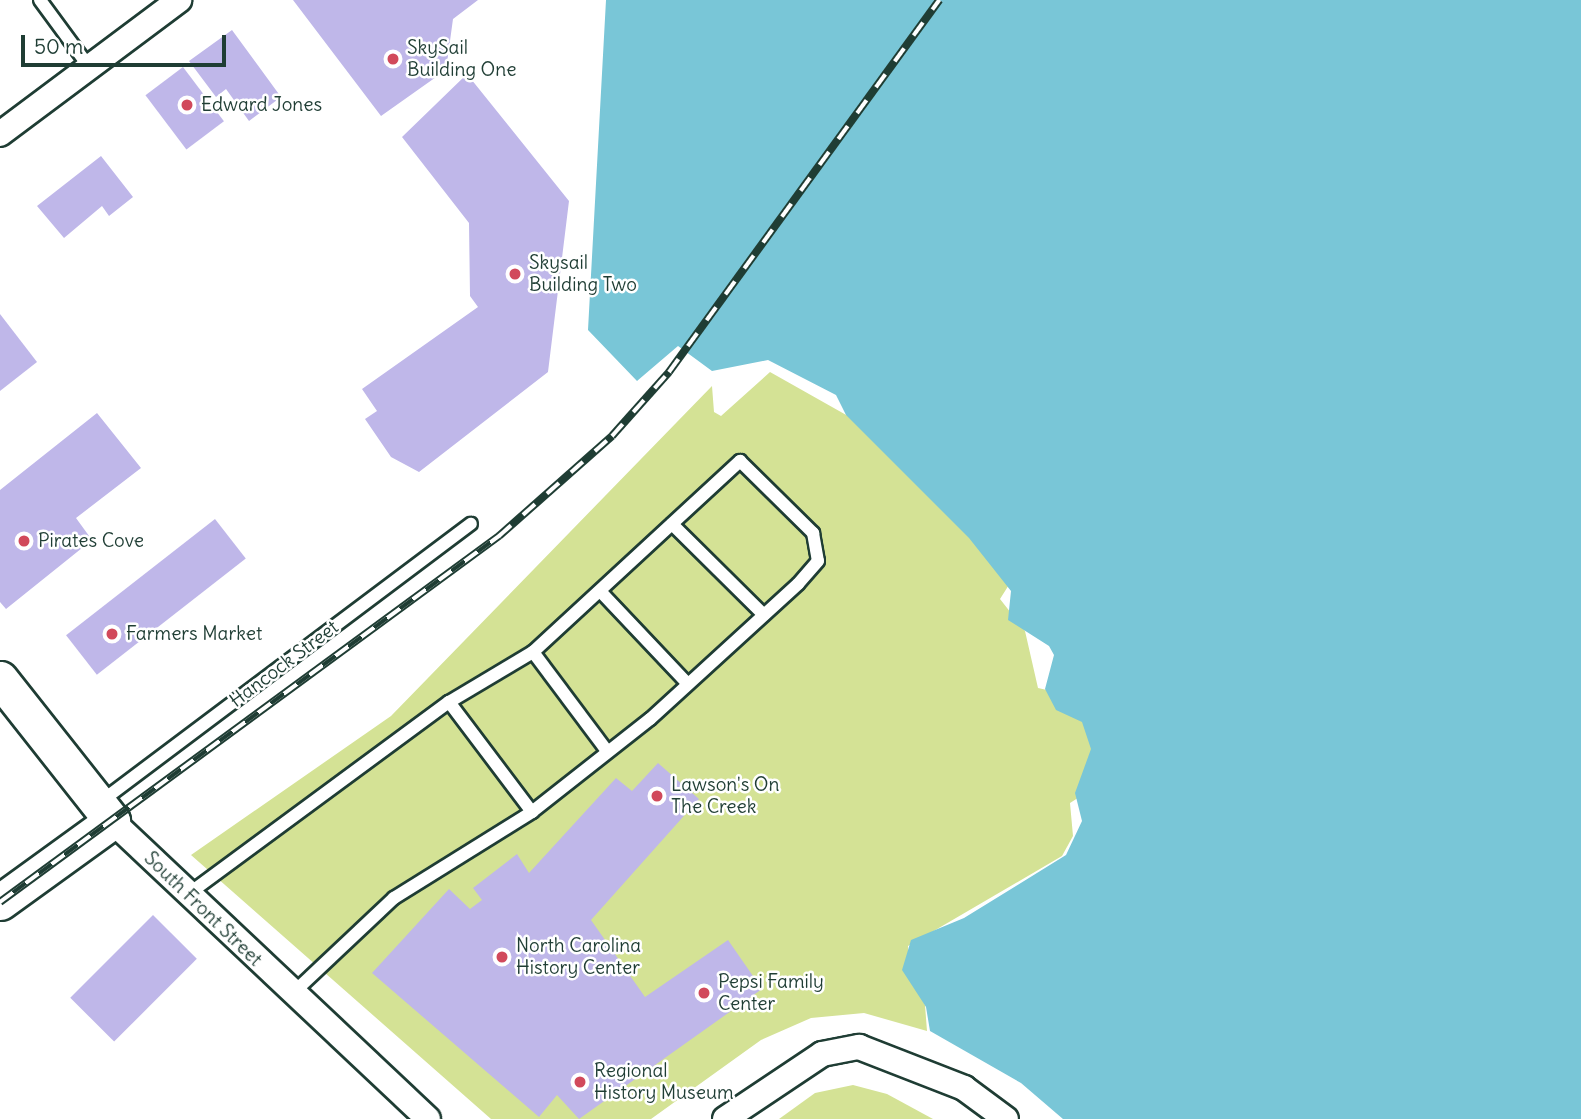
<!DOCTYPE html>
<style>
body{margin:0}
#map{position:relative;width:1581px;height:1119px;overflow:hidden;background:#fff;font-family:Delius,sans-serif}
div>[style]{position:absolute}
.green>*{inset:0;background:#d4e295}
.water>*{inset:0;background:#79c6d7}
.building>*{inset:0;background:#bfb7e9;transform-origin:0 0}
.roads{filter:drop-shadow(2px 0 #1f3d34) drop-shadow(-2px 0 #1f3d34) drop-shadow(0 2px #1f3d34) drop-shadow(0 -2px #1f3d34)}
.lane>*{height:12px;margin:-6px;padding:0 6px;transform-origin:6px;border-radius:6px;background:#fff}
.street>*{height:24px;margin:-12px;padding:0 12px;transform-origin:12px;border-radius:12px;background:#fff}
.secondary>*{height:35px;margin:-17.5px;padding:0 17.5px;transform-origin:17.5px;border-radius:17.5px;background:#fff}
.rail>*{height:8px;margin-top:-4px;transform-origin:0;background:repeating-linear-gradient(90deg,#fff 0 16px,#1f3d34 0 32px);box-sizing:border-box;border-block:2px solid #1f3d34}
.dots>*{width:19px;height:19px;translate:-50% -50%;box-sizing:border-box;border:4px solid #fff;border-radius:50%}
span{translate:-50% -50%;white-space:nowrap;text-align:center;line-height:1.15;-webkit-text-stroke:5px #fff;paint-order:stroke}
.poi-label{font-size:19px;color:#1f3d34}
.left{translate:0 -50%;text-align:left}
.street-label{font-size:19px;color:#1f3d34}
.scale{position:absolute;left:21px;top:35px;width:205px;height:32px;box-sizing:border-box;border:4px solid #1f3d34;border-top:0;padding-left:9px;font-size:21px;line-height:24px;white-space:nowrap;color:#1f3d34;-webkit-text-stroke:5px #fff;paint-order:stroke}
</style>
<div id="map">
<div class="green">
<i style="clip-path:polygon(770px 372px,848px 416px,1012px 580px,1000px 599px,1025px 631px,1038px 688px,1047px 690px,1060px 676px,1117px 773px,1070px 803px,1073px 836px,1062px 856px,908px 946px,909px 975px,925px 1005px,927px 1031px,864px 1013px,811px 1018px,761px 1040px,651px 1119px,491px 1119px,191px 855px,391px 716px,712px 386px,714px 412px,721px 416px)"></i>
<i style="clip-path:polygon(853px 1085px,887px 1094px,933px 1119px,779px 1119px,815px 1093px)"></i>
</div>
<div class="water">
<i style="clip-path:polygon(606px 0,1581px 0,1581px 1119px,1063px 1119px,1021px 1083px,930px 1031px,926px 1007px,902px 970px,911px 940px,964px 918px,1066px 855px,1082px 821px,1075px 793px,1091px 749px,1082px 722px,1056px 710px,1045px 689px,1054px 655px,1049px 646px,1008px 620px,1011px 591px,969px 538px,846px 415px,836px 395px,768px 360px,712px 371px,678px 346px,637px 381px,588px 330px)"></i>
</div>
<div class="building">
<i style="clip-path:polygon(293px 0,478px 0,453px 19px,446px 70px,381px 116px)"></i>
<i style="clip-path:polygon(232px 30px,281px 97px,249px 121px,226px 89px,216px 97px,189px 61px)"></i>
<i style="left:183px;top:67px;width:68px;height:47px;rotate:53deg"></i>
<i style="clip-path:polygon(467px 74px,569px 201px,548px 372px,419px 472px,391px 457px,365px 419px,377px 411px,362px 389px,478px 307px,470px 296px,469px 223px,402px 137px)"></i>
<i style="clip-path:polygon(101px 156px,133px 197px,109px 216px,102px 206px,64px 238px,37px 206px)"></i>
<i style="clip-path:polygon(0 314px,37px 362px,0 391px)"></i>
<i style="clip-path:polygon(97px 413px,141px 468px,76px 518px,92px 540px,6px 609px,0 602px,0 490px)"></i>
<i style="left:215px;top:519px;width:50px;height:189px;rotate:52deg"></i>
<i style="clip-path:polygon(658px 763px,699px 799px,591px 920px,645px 997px,728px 940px,762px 989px,579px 1119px,557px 1095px,539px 1117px,372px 973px,449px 889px,470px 909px,482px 900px,473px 888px,517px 854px,529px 873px,616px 778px,632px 791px)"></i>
<i style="left:153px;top:915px;width:62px;height:117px;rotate:45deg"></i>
</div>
<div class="roads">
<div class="lane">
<i style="left:40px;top:0;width:84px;rotate:53.7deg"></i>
<i style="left:672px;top:524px;width:129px;rotate:44.7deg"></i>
<i style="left:600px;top:591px;width:128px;rotate:46.6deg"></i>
<i style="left:533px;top:652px;width:124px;rotate:53.2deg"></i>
<i style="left:99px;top:803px;width:465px;rotate:-36.9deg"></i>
<i style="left:187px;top:895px;width:325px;rotate:-36.4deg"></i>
<i style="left:449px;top:702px;width:98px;rotate:-30.8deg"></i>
<i style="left:533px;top:652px;width:282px;rotate:-42.7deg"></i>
<i style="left:740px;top:461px;width:103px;rotate:44.6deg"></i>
<i style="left:813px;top:533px;width:28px;rotate:80deg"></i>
<i style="left:818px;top:561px;width:30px;rotate:131deg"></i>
<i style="left:798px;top:584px;width:200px;rotate:137.6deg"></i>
<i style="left:650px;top:719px;width:150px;rotate:141.8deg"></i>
<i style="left:532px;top:812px;width:138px;rotate:-127deg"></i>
<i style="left:292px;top:994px;width:140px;rotate:-43.3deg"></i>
<i style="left:394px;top:898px;width:163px;rotate:-31.9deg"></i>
</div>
<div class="street">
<i style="left:0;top:134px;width:224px;rotate:-36.8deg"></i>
<i style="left:112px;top:821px;width:434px;rotate:43.3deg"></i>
<i style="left:725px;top:1119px;width:117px;rotate:-33.8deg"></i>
<i style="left:822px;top:1054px;width:38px;rotate:-11deg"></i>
<i style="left:859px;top:1047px;width:113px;rotate:21.3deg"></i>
<i style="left:964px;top:1088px;width:52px;rotate:36.4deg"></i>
</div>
<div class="secondary">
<i style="left:0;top:679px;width:181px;rotate:51.7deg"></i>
<i style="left:112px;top:821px;width:138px;rotate:144.1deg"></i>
</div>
</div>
<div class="rail">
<i style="left:0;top:902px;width:619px;rotate:-36.26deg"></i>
<i style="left:499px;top:536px;width:151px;rotate:-41.5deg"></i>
<i style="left:612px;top:436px;width:86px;rotate:-48.3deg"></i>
<i style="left:669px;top:372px;width:460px;rotate:-54deg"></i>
</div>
<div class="dots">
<i style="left:393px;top:59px;background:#d1495b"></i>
<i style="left:187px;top:105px;background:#d1495b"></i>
<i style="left:515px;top:274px;background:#d1495b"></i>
<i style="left:24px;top:541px;background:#d1495b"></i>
<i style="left:112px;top:634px;background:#d1495b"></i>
<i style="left:657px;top:796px;background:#d1495b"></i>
<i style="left:502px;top:957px;background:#d1495b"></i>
<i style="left:704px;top:993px;background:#d1495b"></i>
<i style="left:580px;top:1082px;background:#d1495b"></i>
</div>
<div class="poi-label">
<span class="left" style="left:407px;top:59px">SkySail<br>Building One</span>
<span class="left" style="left:201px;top:105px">Edward Jones</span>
<span class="left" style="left:529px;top:274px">Skysail<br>Building Two</span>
<span class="left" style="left:38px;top:541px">Pirates Cove</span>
<span class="left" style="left:126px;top:634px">Farmers Market</span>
<span class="left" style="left:671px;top:796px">Lawson's On<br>The Creek</span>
<span class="left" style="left:516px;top:957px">North Carolina<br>History Center</span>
<span class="left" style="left:718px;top:993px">Pepsi Family<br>Center</span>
<span class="left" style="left:594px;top:1082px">Regional<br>History Museum</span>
</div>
<div class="street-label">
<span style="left:284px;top:664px;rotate:-37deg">Hancock Street</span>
<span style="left:203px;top:909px;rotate:44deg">South Front Street</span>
</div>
<div class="scale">50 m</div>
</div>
